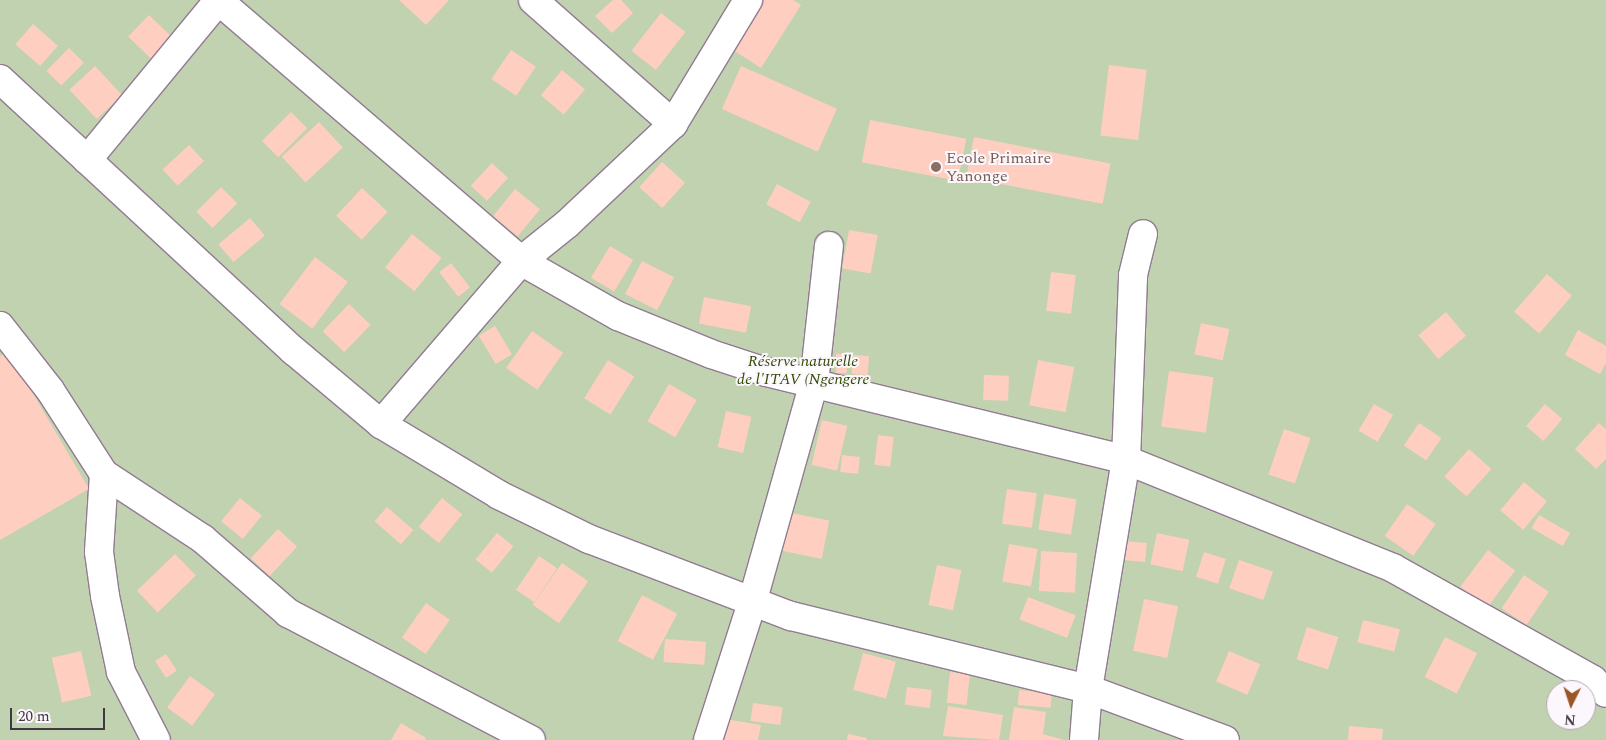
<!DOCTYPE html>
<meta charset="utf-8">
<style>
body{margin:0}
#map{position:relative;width:1606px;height:740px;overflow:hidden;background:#fcf7fc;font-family:Spectral,serif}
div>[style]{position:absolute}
.green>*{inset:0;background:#c0d2b0}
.building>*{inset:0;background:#fecfc0;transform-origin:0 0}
.roads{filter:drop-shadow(1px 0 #927b92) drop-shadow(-1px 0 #927b92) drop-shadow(0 1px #927b92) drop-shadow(0 -1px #927b92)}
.street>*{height:28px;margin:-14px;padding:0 14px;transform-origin:14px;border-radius:14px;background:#fff}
.dots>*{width:14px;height:14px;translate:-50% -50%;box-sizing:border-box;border:2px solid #fcf7fc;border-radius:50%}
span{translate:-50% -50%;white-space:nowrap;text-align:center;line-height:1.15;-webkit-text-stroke:4px #fcf7fc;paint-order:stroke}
.education-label{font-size:16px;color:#785e54}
.left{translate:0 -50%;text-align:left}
.park-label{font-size:16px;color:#314d02;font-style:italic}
.north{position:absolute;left:1546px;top:680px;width:50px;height:50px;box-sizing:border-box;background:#fcf7fc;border:1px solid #b1aab1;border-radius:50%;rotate:184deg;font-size:14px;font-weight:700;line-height:20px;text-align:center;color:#413741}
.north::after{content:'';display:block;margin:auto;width:18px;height:22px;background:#9a5727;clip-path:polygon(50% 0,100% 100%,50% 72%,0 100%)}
.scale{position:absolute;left:10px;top:708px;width:95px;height:22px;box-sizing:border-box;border:2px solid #413741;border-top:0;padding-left:6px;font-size:15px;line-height:18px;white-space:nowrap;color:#413741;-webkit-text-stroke:4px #fcf7fc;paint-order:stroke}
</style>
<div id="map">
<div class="green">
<i style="clip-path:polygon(evenodd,0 0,1606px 0,1606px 740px,0 740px,0 0,1556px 690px,1586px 690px,1586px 720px,1556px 720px,1556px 690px)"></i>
</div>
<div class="building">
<i style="clip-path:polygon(399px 0,449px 0,426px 25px)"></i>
<i style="clip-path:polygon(613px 0,621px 0,633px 13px,612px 33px,595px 16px)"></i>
<i style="clip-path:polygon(760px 0,793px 0,801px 5px,761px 68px,730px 48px)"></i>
<i style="left:661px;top:13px;width:31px;height:48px;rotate:38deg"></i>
<i style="left:149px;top:15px;width:35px;height:30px;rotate:44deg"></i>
<i style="left:33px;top:24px;width:33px;height:27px;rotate:41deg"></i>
<i style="left:69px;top:48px;width:21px;height:32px;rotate:45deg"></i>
<i style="left:511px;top:50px;width:30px;height:35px;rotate:34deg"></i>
<i style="left:1109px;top:65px;width:38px;height:71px;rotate:7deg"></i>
<i style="left:95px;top:66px;width:40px;height:35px;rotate:47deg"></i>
<i style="left:741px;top:66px;width:105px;height:47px;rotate:24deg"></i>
<i style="left:562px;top:70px;width:30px;height:33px;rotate:40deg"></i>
<i style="left:291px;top:112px;width:23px;height:41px;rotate:45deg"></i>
<i style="left:870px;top:120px;width:98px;height:43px;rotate:11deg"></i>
<i style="left:319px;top:122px;width:35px;height:51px;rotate:47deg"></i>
<i style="left:974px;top:137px;width:139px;height:41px;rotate:11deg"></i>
<i style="left:189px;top:145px;width:22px;height:36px;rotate:47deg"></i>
<i style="left:662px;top:162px;width:31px;height:34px;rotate:42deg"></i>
<i style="left:492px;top:163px;width:22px;height:31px;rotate:43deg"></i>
<i style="left:777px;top:184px;width:38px;height:23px;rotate:28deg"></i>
<i style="left:221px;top:187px;width:23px;height:35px;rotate:45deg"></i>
<i style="left:362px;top:188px;width:35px;height:38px;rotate:43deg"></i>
<i style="left:515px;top:189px;width:32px;height:35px;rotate:39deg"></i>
<i style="left:250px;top:218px;width:23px;height:41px;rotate:50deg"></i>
<i style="left:849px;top:230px;width:29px;height:39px;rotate:10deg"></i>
<i style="left:412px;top:234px;width:38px;height:43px;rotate:39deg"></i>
<i style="left:610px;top:246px;width:27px;height:37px;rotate:31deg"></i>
<i style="left:315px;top:257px;width:41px;height:59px;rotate:37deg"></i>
<i style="left:642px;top:261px;width:36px;height:37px;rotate:27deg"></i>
<i style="left:451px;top:263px;width:31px;height:15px;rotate:52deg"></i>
<i style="left:1051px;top:272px;width:25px;height:39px;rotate:7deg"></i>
<i style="left:1547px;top:274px;width:33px;height:50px;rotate:41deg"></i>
<i style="left:704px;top:297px;width:48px;height:27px;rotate:11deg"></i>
<i style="left:349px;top:304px;width:30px;height:38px;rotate:44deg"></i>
<i style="left:1446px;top:312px;width:31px;height:36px;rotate:50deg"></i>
<i style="left:1201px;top:323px;width:29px;height:32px;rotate:12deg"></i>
<i style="left:495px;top:326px;width:33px;height:19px;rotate:59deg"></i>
<i style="clip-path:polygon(1578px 330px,1606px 346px,1606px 363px,1600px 374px,1565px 355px)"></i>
<i style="left:532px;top:331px;width:38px;height:45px;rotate:35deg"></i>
<i style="clip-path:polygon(8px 351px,89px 489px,0 540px,0 356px)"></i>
<i style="left:836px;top:354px;width:11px;height:19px"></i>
<i style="left:853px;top:355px;width:16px;height:19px;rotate:4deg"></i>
<i style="left:608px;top:360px;width:31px;height:45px;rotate:32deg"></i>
<i style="left:1038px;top:360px;width:37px;height:46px;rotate:11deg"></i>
<i style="left:1169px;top:371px;width:45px;height:56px;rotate:8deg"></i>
<i style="left:984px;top:375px;width:25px;height:25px;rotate:2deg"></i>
<i style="left:669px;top:384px;width:32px;height:43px;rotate:30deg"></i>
<i style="left:1374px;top:404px;width:22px;height:31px;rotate:30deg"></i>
<i style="left:1545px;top:404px;width:23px;height:29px;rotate:41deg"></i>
<i style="left:726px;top:411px;width:26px;height:37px;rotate:13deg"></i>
<i style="left:822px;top:420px;width:26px;height:46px;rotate:13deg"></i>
<i style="left:1419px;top:423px;width:27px;height:27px;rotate:34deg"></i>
<i style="clip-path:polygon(1599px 423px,1606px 429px,1606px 459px,1596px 469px,1575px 449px)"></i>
<i style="left:1284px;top:429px;width:28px;height:48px;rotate:19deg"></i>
<i style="left:878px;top:435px;width:16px;height:30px;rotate:7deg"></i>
<i style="left:1469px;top:449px;width:30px;height:37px;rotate:42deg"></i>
<i style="left:842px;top:455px;width:18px;height:17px;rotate:6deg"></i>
<i style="left:1524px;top:482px;width:30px;height:37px;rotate:40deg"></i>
<i style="left:1007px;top:489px;width:30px;height:35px;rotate:8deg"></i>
<i style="left:1044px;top:494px;width:33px;height:36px;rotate:9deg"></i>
<i style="left:240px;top:498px;width:28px;height:30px;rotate:39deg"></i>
<i style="left:442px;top:498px;width:26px;height:37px;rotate:39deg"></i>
<i style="left:1407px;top:504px;width:35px;height:39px;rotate:35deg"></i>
<i style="left:387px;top:507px;width:35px;height:19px;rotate:41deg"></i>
<i style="left:786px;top:512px;width:44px;height:39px;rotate:11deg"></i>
<i style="left:1539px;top:515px;width:36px;height:15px;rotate:30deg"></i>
<i style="left:278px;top:529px;width:26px;height:40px;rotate:43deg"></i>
<i style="left:497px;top:533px;width:21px;height:34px;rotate:39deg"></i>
<i style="left:1157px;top:533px;width:33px;height:32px;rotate:12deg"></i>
<i style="left:1113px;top:540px;width:34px;height:19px;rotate:5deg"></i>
<i style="left:1009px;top:544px;width:29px;height:38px;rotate:10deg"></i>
<i style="left:1488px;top:550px;width:34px;height:46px;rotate:37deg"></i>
<i style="left:1041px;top:551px;width:36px;height:40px;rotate:3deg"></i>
<i style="left:1204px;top:552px;width:23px;height:26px;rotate:18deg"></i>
<i style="left:175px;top:554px;width:30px;height:53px;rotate:46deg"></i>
<i style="left:539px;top:556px;width:22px;height:41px;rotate:34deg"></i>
<i style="left:1239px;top:560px;width:36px;height:30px;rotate:19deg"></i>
<i style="left:562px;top:563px;width:32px;height:51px;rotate:35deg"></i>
<i style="left:937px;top:565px;width:25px;height:41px;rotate:12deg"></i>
<i style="left:1524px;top:575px;width:30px;height:40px;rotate:34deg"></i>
<i style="left:642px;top:595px;width:40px;height:52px;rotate:28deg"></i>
<i style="left:1028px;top:597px;width:51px;height:24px;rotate:21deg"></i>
<i style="left:1144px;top:599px;width:35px;height:53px;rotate:12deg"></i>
<i style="left:426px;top:603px;width:29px;height:42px;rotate:35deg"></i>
<i style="left:1363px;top:620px;width:38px;height:23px;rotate:14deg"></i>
<i style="left:1307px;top:627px;width:33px;height:34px;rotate:18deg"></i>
<i style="left:1445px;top:637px;width:36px;height:45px;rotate:27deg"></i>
<i style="left:665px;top:639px;width:41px;height:23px;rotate:4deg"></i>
<i style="left:81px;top:651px;width:46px;height:30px;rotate:77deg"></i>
<i style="left:1229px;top:651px;width:34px;height:33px;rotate:23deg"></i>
<i style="left:863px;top:653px;width:34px;height:38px;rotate:15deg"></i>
<i style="left:166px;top:654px;width:20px;height:13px;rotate:57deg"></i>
<i style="left:950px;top:672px;width:20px;height:31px;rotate:6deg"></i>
<i style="left:190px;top:676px;width:31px;height:39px;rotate:36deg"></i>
<i style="left:907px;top:687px;width:25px;height:18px;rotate:7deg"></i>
<i style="left:1019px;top:690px;width:33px;height:15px;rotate:5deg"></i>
<i style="left:753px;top:703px;width:30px;height:18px;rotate:8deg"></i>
<i style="clip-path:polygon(948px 706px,1003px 715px,999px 740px,943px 736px)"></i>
<i style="clip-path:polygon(1014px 707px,1046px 712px,1043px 734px,1064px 740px,1009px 740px)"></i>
<i style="clip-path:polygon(725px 719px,761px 725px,758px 740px,722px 740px)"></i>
<i style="clip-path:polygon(401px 723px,426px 738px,425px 740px,391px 740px)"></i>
<i style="clip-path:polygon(1349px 726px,1383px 729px,1382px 740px,1348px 740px)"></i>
<i style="clip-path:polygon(848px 734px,867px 738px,867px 740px,847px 740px)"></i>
</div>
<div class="roads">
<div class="street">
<i style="left:218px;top:0;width:400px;rotate:40.7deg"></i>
<i style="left:521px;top:261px;width:112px;rotate:29.6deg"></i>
<i style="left:618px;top:316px;width:100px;rotate:22.2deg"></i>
<i style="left:711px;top:354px;width:58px;rotate:18.1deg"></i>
<i style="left:766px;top:372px;width:371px;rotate:13.7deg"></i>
<i style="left:1126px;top:460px;width:288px;rotate:22deg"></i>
<i style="left:1393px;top:568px;width:229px;rotate:29.2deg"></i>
<i style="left:1593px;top:680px;width:18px;rotate:45deg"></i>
<i style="left:533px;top:0;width:187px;rotate:41.5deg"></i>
<i style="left:0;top:79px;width:401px;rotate:42.8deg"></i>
<i style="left:294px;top:351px;width:114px;rotate:40deg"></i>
<i style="left:381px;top:424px;width:138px;rotate:31deg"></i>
<i style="left:499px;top:495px;width:100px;rotate:26.1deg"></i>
<i style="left:589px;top:539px;width:216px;rotate:20.9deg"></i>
<i style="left:791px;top:616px;width:306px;rotate:13.8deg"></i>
<i style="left:1088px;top:689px;width:146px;rotate:20.4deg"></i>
<i style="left:87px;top:160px;width:207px;rotate:-50.5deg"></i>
<i style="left:0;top:326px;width:81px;rotate:52deg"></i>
<i style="left:50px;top:390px;width:100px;rotate:57.3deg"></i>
<i style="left:104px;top:474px;width:78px;rotate:93.7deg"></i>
<i style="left:99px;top:552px;width:44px;rotate:82.2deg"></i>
<i style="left:105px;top:596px;width:78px;rotate:78.1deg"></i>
<i style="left:121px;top:672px;width:76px;rotate:62.8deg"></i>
<i style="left:381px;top:424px;width:215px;rotate:-49.3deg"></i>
<i style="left:521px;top:261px;width:59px;rotate:-38.8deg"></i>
<i style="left:567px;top:224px;width:146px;rotate:-43.3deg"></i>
<i style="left:673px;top:124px;width:145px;rotate:-58.8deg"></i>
<i style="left:104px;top:474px;width:118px;rotate:33.3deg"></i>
<i style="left:203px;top:539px;width:113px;rotate:41deg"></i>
<i style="left:288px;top:613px;width:274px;rotate:27.6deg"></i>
<i style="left:708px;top:740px;width:144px;rotate:-72.2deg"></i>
<i style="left:752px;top:603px;width:229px;rotate:-74.3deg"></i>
<i style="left:814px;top:383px;width:138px;rotate:-83.8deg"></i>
<i style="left:1084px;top:740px;width:51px;rotate:-85.5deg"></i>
<i style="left:1088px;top:689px;width:232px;rotate:-80.6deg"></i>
<i style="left:1126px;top:460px;width:185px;rotate:-87.8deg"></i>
<i style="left:1133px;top:275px;width:42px;rotate:-76.3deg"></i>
</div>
</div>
<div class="dots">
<i style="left:936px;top:167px;background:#8d6e63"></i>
</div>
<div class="education-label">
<span class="left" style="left:946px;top:167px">Ecole Primaire<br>Yanonge</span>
</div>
<div class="park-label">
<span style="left:803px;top:370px">Réserve naturelle<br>de l'ITAV (Ngengere</span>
</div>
<div class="north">N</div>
<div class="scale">20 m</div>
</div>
